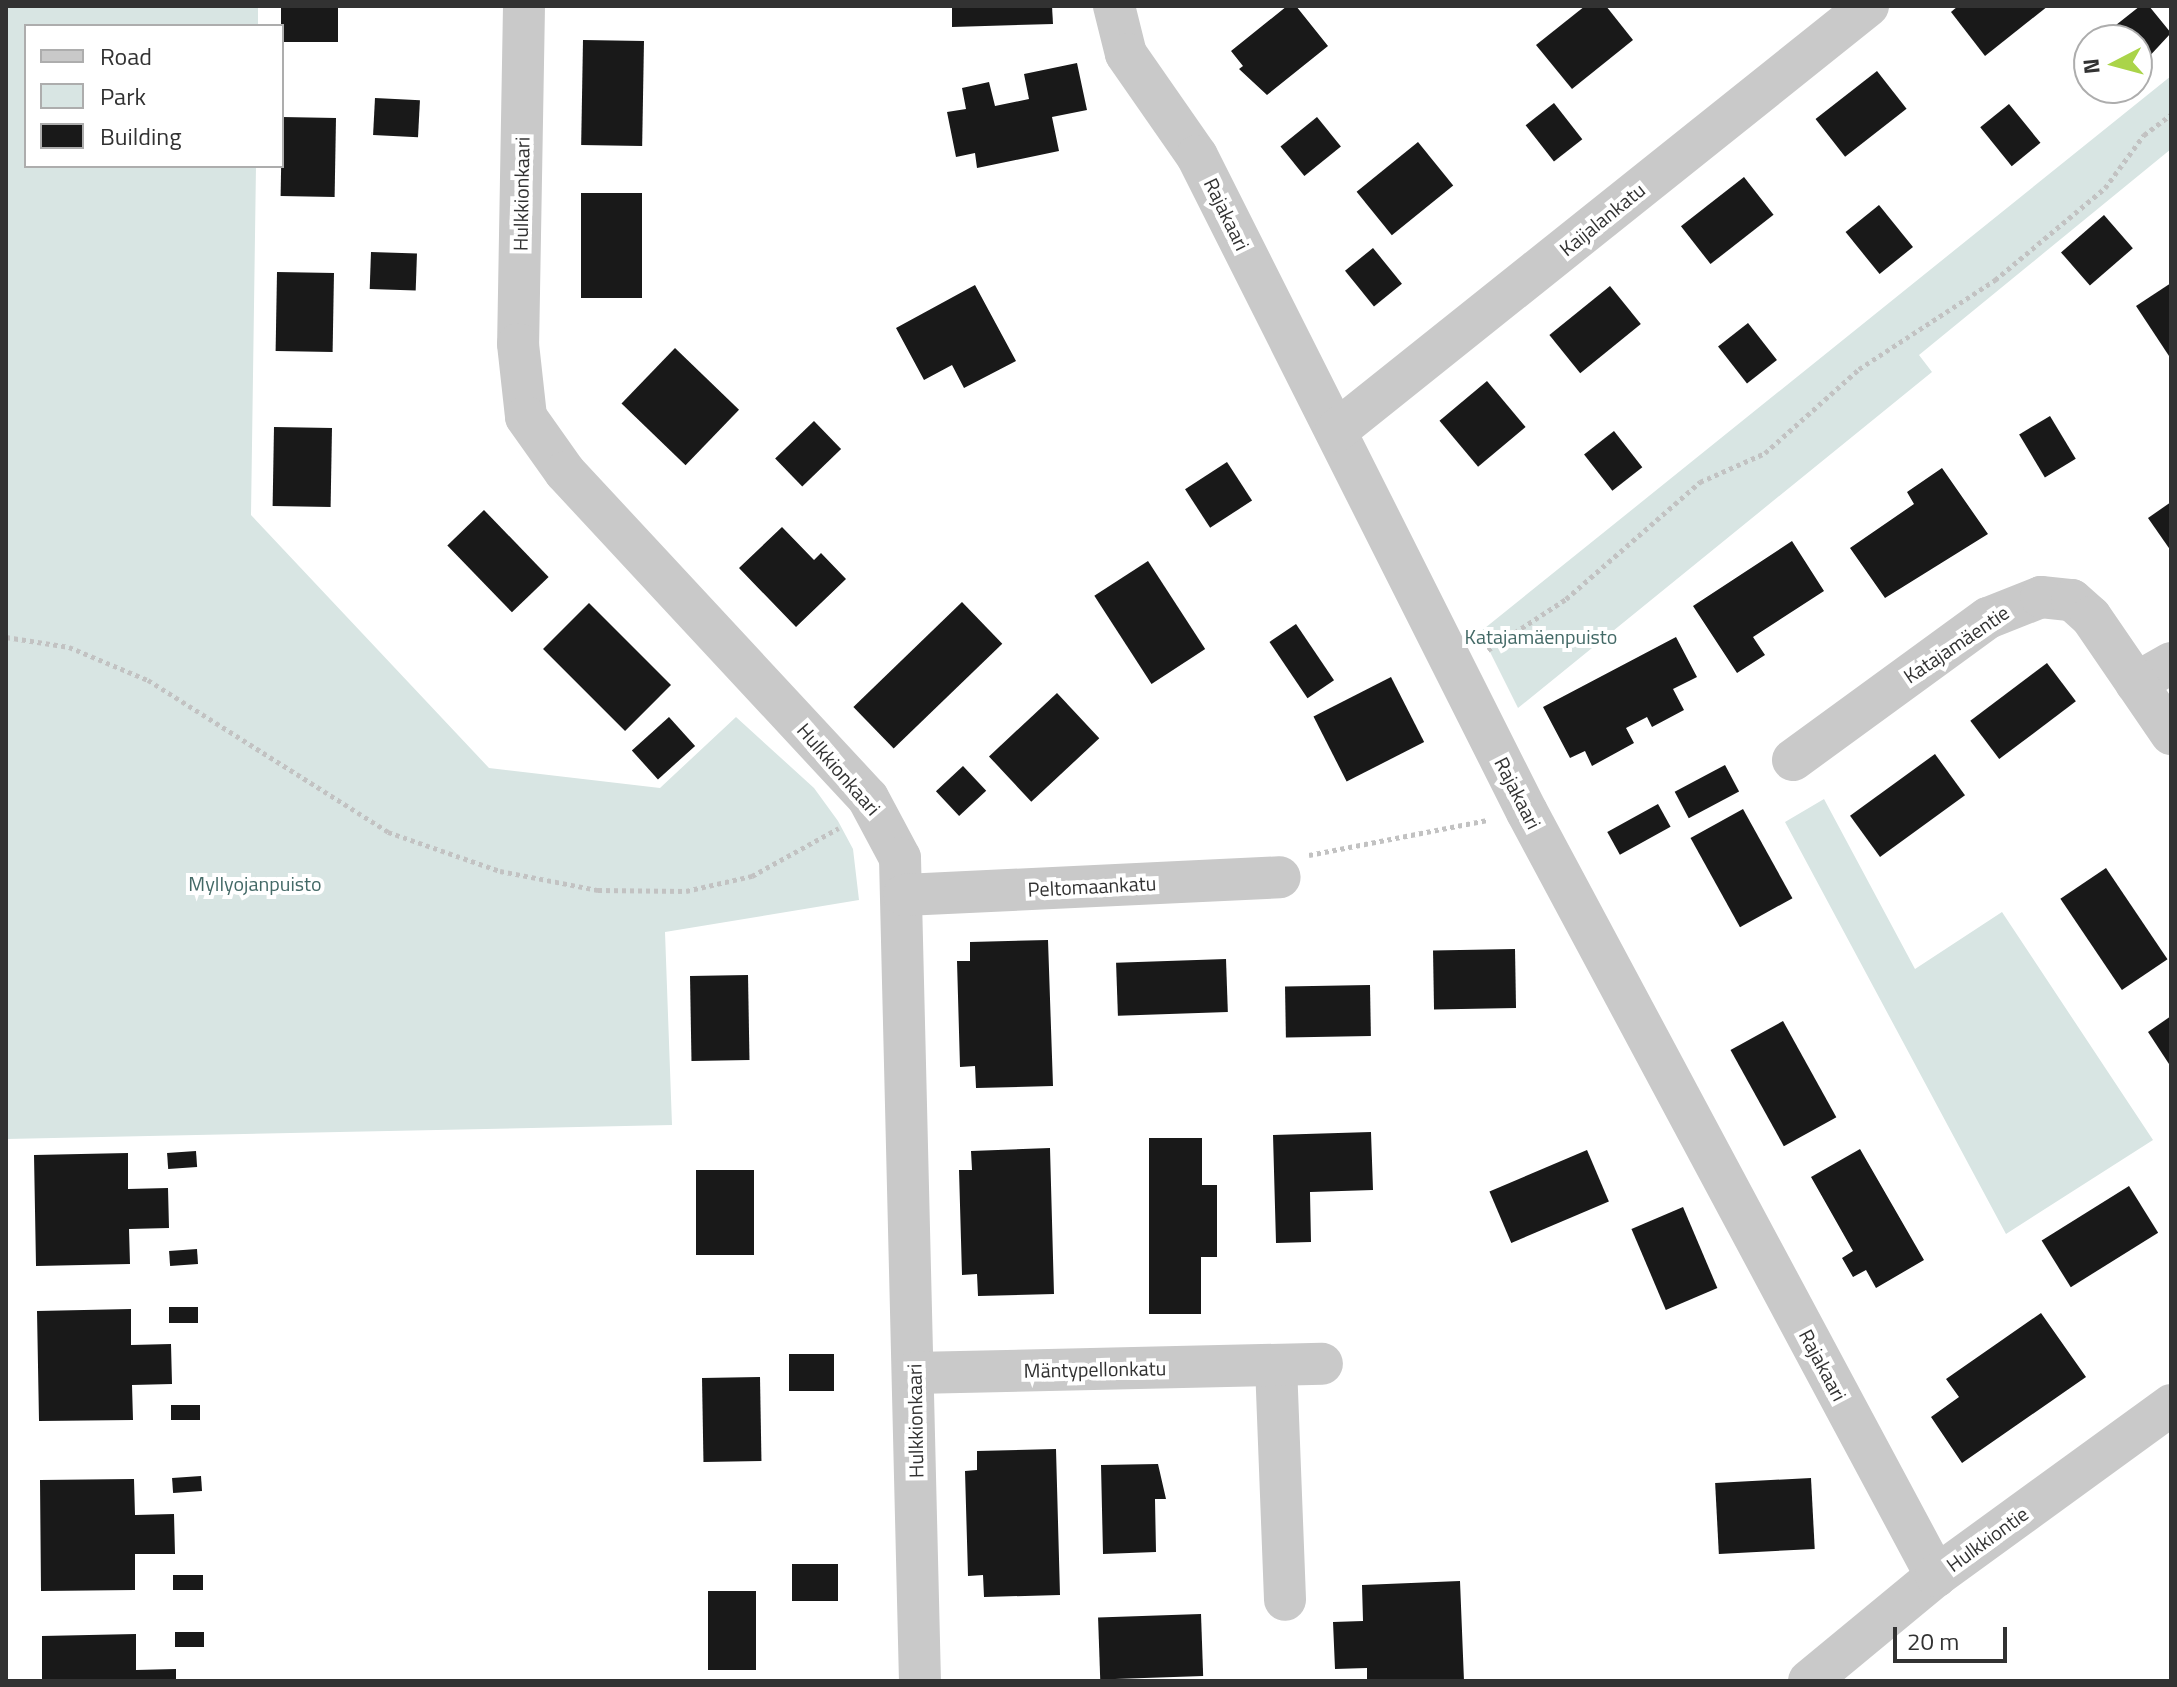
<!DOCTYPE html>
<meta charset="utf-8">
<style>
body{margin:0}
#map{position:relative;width:2177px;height:1687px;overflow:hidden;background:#fff;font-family:"Titillium Web",sans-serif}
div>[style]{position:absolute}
.green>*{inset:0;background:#d8e5e3}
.building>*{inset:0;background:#191919;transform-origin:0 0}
.path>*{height:5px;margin-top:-2.5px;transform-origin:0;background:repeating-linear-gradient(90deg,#c2c2c2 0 4px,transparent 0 8px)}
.street>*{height:42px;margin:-21px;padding:0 21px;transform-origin:21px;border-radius:21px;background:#c9c9c9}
span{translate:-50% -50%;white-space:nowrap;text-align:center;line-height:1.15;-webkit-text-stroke:8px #fff;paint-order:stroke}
.street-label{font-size:20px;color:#323232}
.park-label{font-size:20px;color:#436966}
.frame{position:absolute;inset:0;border:8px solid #323232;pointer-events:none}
.legend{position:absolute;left:24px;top:24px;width:260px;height:144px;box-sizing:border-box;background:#fff;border:2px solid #adadad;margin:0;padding:10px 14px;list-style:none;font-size:24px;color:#323232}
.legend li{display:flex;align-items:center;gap:16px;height:40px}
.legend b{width:40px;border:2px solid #adadad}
.north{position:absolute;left:2073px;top:24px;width:80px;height:80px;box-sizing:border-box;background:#fff;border:2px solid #adadad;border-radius:50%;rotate:264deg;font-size:22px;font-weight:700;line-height:32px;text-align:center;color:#323232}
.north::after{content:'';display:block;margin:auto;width:28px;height:36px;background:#aad449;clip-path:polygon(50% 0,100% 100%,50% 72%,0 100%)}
.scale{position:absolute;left:1893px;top:1627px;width:114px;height:36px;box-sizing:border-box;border:4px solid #323232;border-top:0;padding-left:10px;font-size:24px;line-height:28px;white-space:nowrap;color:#323232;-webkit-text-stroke:6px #fff;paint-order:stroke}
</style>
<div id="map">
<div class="green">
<i style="clip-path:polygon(6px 6px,258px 6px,258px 26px,26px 26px,26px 166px,256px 166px,251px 515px,489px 768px,660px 788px,736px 717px,814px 788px,838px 821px,853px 849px,859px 900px,665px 932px,672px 1125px,6px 1139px)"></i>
<i style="clip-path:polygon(2171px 76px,2171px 149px,1919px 355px,1932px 372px,1518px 708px,1480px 632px)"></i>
<i style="clip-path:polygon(1824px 799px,1915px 969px,2002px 912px,2153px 1140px,2006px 1234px,1785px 822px)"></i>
</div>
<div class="building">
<i style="left:281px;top:6px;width:57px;height:36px"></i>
<i style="clip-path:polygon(952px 6px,1052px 6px,1053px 24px,952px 27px)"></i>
<i style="clip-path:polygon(1287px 6px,1296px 6px,1328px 46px,1267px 95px,1239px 69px,1243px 66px,1231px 51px)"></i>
<i style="clip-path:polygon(1585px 6px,1606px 6px,1633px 40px,1572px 89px,1536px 45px)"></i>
<i style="clip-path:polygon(1958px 6px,2048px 6px,1985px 56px,1951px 12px)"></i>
<i style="clip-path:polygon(2140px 6px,2149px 6px,2171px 33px,2145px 61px,2137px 40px,2116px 25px)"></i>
<i style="left:583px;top:40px;width:61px;height:105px;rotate:1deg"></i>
<i style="clip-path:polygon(1077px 63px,1087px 110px,1052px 117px,1059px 151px,977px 168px,975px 153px,956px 157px,947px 112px,966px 109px,962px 88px,989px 82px,995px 106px,1029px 99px,1024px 74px)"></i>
<i style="left:1877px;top:71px;width:48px;height:78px;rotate:52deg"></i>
<i style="left:375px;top:98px;width:45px;height:37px;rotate:3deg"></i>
<i style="left:1554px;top:103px;width:46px;height:36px;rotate:52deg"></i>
<i style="left:2009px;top:104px;width:50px;height:37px;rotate:51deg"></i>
<i style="left:282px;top:117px;width:54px;height:79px;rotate:1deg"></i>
<i style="left:1317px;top:117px;width:38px;height:47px;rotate:51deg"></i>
<i style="left:1418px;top:142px;width:56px;height:79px;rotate:51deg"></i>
<i style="left:1744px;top:177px;width:48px;height:80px;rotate:52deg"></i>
<i style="left:642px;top:193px;width:105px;height:61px;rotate:90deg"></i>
<i style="left:1879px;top:205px;width:54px;height:43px;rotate:51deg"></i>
<i style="left:2104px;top:215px;width:44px;height:57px;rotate:49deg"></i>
<i style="left:1373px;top:248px;width:46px;height:36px;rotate:51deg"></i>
<i style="left:371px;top:252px;width:46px;height:37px;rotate:2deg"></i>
<i style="left:277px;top:272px;width:57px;height:79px;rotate:1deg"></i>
<i style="clip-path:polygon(2171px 283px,2171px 359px,2136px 306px)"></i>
<i style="clip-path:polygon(975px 285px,1016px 361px,964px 388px,952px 365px,924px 380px,896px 328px)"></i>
<i style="left:1610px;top:286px;width:49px;height:78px;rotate:51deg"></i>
<i style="left:1748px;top:323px;width:47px;height:38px;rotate:52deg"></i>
<i style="left:675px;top:348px;width:89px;height:77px;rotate:44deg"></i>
<i style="left:1487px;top:381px;width:60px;height:62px;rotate:50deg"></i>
<i style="left:2050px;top:416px;width:50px;height:36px;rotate:59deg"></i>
<i style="left:814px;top:421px;width:39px;height:54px;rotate:46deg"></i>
<i style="left:274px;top:427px;width:58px;height:79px;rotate:1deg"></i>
<i style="left:1614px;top:431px;width:46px;height:38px;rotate:52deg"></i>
<i style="left:1227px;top:462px;width:46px;height:50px;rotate:57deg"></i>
<i style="clip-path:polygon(1942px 468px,1988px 534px,1885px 598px,1850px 548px,1914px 504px,1907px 492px)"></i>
<i style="clip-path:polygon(2171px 502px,2171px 551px,2148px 518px)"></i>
<i style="left:484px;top:510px;width:93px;height:51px;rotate:46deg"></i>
<i style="clip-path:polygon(782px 527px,814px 560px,821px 553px,846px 579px,796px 627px,739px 568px)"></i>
<i style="clip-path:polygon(1792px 541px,1824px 591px,1753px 637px,1765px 655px,1737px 673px,1693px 606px)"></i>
<i style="left:1148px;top:561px;width:105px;height:64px;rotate:57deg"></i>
<i style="left:962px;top:602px;width:58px;height:151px;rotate:46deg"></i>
<i style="left:589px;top:603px;width:116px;height:65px;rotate:45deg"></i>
<i style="left:1296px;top:624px;width:68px;height:32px;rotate:56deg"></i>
<i style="clip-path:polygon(1676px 637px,1697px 677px,1673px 689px,1684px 710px,1652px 727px,1647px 717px,1626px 728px,1634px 743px,1592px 766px,1585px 751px,1570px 758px,1543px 707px)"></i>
<i style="left:2047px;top:663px;width:48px;height:96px;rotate:53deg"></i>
<i style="left:1391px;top:677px;width:73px;height:87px;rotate:63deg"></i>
<i style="left:1057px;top:693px;width:62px;height:93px;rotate:47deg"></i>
<i style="left:669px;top:717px;width:39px;height:50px;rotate:48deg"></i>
<i style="left:1935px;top:754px;width:51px;height:105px;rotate:54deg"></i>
<i style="left:1725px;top:765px;width:30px;height:57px;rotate:62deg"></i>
<i style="left:963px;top:766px;width:34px;height:37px;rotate:47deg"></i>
<i style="left:1658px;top:804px;width:26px;height:58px;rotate:61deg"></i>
<i style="left:1743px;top:809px;width:102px;height:60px;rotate:61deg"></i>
<i style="left:2106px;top:868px;width:110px;height:55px;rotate:56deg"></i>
<i style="clip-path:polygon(1048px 940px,1053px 1086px,976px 1088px,975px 1066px,960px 1067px,957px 961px,970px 961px,970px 942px)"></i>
<i style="left:1515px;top:949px;width:59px;height:82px;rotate:89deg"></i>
<i style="left:1226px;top:959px;width:53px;height:110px;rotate:88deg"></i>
<i style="left:748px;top:975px;width:85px;height:58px;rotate:89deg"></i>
<i style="left:1370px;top:985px;width:51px;height:85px;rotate:89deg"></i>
<i style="clip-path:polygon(2171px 1016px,2171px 1067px,2148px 1032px)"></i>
<i style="left:1783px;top:1021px;width:110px;height:60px;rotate:61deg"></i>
<i style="clip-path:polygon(1371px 1132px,1373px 1190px,1310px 1192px,1311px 1242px,1276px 1243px,1273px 1135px)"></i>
<i style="clip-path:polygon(1149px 1138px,1202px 1138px,1202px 1185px,1217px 1185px,1217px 1257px,1201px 1257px,1201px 1314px,1149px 1314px)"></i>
<i style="clip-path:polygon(1050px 1148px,1054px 1294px,978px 1296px,977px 1274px,962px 1275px,959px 1170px,972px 1170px,971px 1151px)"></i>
<i style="clip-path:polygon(1860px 1149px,1924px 1260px,1876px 1288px,1866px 1270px,1853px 1277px,1842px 1258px,1853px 1251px,1811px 1177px)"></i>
<i style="left:1587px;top:1150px;width:56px;height:106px;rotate:67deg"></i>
<i style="left:196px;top:1151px;width:16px;height:29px;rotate:86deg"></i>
<i style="clip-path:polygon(128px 1153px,128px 1189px,168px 1188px,169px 1228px,129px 1229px,130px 1264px,36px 1266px,34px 1155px)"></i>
<i style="left:696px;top:1170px;width:58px;height:85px"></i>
<i style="left:2129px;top:1186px;width:55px;height:103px;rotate:58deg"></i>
<i style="left:1683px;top:1207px;width:88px;height:56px;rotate:67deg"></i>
<i style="left:197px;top:1249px;width:15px;height:28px;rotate:86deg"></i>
<i style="left:169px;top:1307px;width:29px;height:16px"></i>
<i style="clip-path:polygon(131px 1309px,131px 1345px,171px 1344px,172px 1384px,132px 1385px,133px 1420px,39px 1421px,37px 1311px)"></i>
<i style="clip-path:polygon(2041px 1313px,2086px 1377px,1962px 1463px,1931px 1417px,1959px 1397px,1946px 1379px)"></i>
<i style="left:789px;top:1354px;width:45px;height:37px"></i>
<i style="left:760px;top:1377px;width:84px;height:58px;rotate:89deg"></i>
<i style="left:200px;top:1405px;width:15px;height:29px;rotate:90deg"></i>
<i style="clip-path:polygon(1056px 1449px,1060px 1595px,984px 1597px,983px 1575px,968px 1576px,965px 1471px,977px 1470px,977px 1451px)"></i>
<i style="clip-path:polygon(1158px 1464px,1166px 1499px,1155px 1499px,1156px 1552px,1103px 1554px,1101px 1465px)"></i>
<i style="left:201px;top:1476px;width:15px;height:29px;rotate:86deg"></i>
<i style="left:1811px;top:1478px;width:71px;height:96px;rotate:87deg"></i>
<i style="clip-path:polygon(134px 1479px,135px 1515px,174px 1514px,175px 1554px,135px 1554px,135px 1590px,41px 1591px,40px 1480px)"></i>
<i style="left:792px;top:1564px;width:46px;height:37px"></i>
<i style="left:203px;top:1575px;width:15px;height:30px;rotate:90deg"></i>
<i style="clip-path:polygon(1460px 1581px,1464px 1681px,1367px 1681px,1367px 1668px,1335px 1669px,1333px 1622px,1363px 1621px,1362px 1585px)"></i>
<i style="left:708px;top:1591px;width:48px;height:79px"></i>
<i style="left:1201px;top:1614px;width:62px;height:103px;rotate:88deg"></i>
<i style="left:204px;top:1632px;width:15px;height:29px;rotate:90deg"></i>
<i style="clip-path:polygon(136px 1634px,136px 1670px,176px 1669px,176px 1681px,42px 1681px,42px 1636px)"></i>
</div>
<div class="path">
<i style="left:6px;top:637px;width:64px;rotate:9deg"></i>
<i style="left:69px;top:647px;width:86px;rotate:22.7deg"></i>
<i style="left:148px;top:680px;width:284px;rotate:32.3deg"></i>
<i style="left:388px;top:832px;width:119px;rotate:19.2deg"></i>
<i style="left:500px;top:871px;width:100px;rotate:11deg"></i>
<i style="left:598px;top:890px;width:88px;rotate:0.7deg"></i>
<i style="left:686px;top:891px;width:68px;rotate:-12.8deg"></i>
<i style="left:752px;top:876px;width:99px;rotate:-28.9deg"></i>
<i style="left:1488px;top:650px;width:93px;rotate:-33.2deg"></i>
<i style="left:1566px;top:599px;width:178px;rotate:-41.1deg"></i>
<i style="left:1700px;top:482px;width:71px;rotate:-24deg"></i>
<i style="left:1765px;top:453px;width:126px;rotate:-41.8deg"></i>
<i style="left:1859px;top:369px;width:163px;rotate:-33.2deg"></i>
<i style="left:1995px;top:280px;width:143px;rotate:-39.9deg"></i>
<i style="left:2105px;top:188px;width:66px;rotate:-53.7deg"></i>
<i style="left:2144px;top:135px;width:34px;rotate:-37deg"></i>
<i style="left:1309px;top:855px;width:182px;rotate:-11.1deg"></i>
</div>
<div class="street">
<i style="left:524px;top:6px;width:338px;rotate:91deg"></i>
<i style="left:518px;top:344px;width:73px;rotate:83.7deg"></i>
<i style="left:526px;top:417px;width:67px;rotate:54.7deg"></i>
<i style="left:565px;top:472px;width:445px;rotate:47.1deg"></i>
<i style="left:868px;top:798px;width:68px;rotate:61.9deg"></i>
<i style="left:900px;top:858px;width:823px;rotate:88.61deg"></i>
<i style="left:1114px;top:6px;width:49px;rotate:76deg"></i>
<i style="left:1126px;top:54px;width:124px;rotate:55.2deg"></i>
<i style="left:1197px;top:156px;width:734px;rotate:63.3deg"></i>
<i style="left:1527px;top:812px;width:867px;rotate:61.84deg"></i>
<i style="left:1336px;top:431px;width:681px;rotate:-38.62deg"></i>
<i style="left:2136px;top:683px;width:40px;rotate:-29.7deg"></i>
<i style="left:1793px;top:760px;width:241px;rotate:-36.1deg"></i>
<i style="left:1988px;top:618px;width:57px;rotate:-21.6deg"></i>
<i style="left:2041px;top:597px;width:31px;rotate:6deg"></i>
<i style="left:2072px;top:600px;width:25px;rotate:42deg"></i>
<i style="left:2091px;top:617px;width:142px;rotate:55.6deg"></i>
<i style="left:904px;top:895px;width:376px;rotate:-2.7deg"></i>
<i style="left:1276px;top:1365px;width:235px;rotate:87.8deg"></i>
<i style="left:914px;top:1373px;width:408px;rotate:-1.3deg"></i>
<i style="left:1809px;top:1681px;width:165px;rotate:-39.6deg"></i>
<i style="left:1936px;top:1576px;width:291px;rotate:-36deg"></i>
</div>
<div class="street-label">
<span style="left:521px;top:194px;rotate:-89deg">Hulkkionkaari</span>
<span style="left:1227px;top:214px;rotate:64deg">Rajakaari</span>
<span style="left:1602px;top:219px;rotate:-39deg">Kaijalankatu</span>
<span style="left:1956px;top:644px;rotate:-34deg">Katajamäentie</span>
<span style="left:839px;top:769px;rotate:49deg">Hulkkionkaari</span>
<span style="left:1518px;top:793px;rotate:63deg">Rajakaari</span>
<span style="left:1092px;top:886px;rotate:-3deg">Peltomaankatu</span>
<span style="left:1823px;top:1365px;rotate:62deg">Rajakaari</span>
<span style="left:1095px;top:1369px;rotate:-1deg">Mäntypellonkatu</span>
<span style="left:915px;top:1421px;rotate:-91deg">Hulkkionkaari</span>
<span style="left:1987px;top:1539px;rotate:-36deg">Hulkkiontie</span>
</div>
<div class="park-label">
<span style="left:1541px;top:636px">Katajamäenpuisto</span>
<span style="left:255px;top:883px">Myllyojanpuisto</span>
</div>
<div class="frame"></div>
<ul class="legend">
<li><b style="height:10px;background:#c9c9c9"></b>Road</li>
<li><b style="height:22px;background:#d8e5e3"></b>Park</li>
<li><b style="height:22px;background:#191919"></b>Building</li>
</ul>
<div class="north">N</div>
<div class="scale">20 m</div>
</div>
